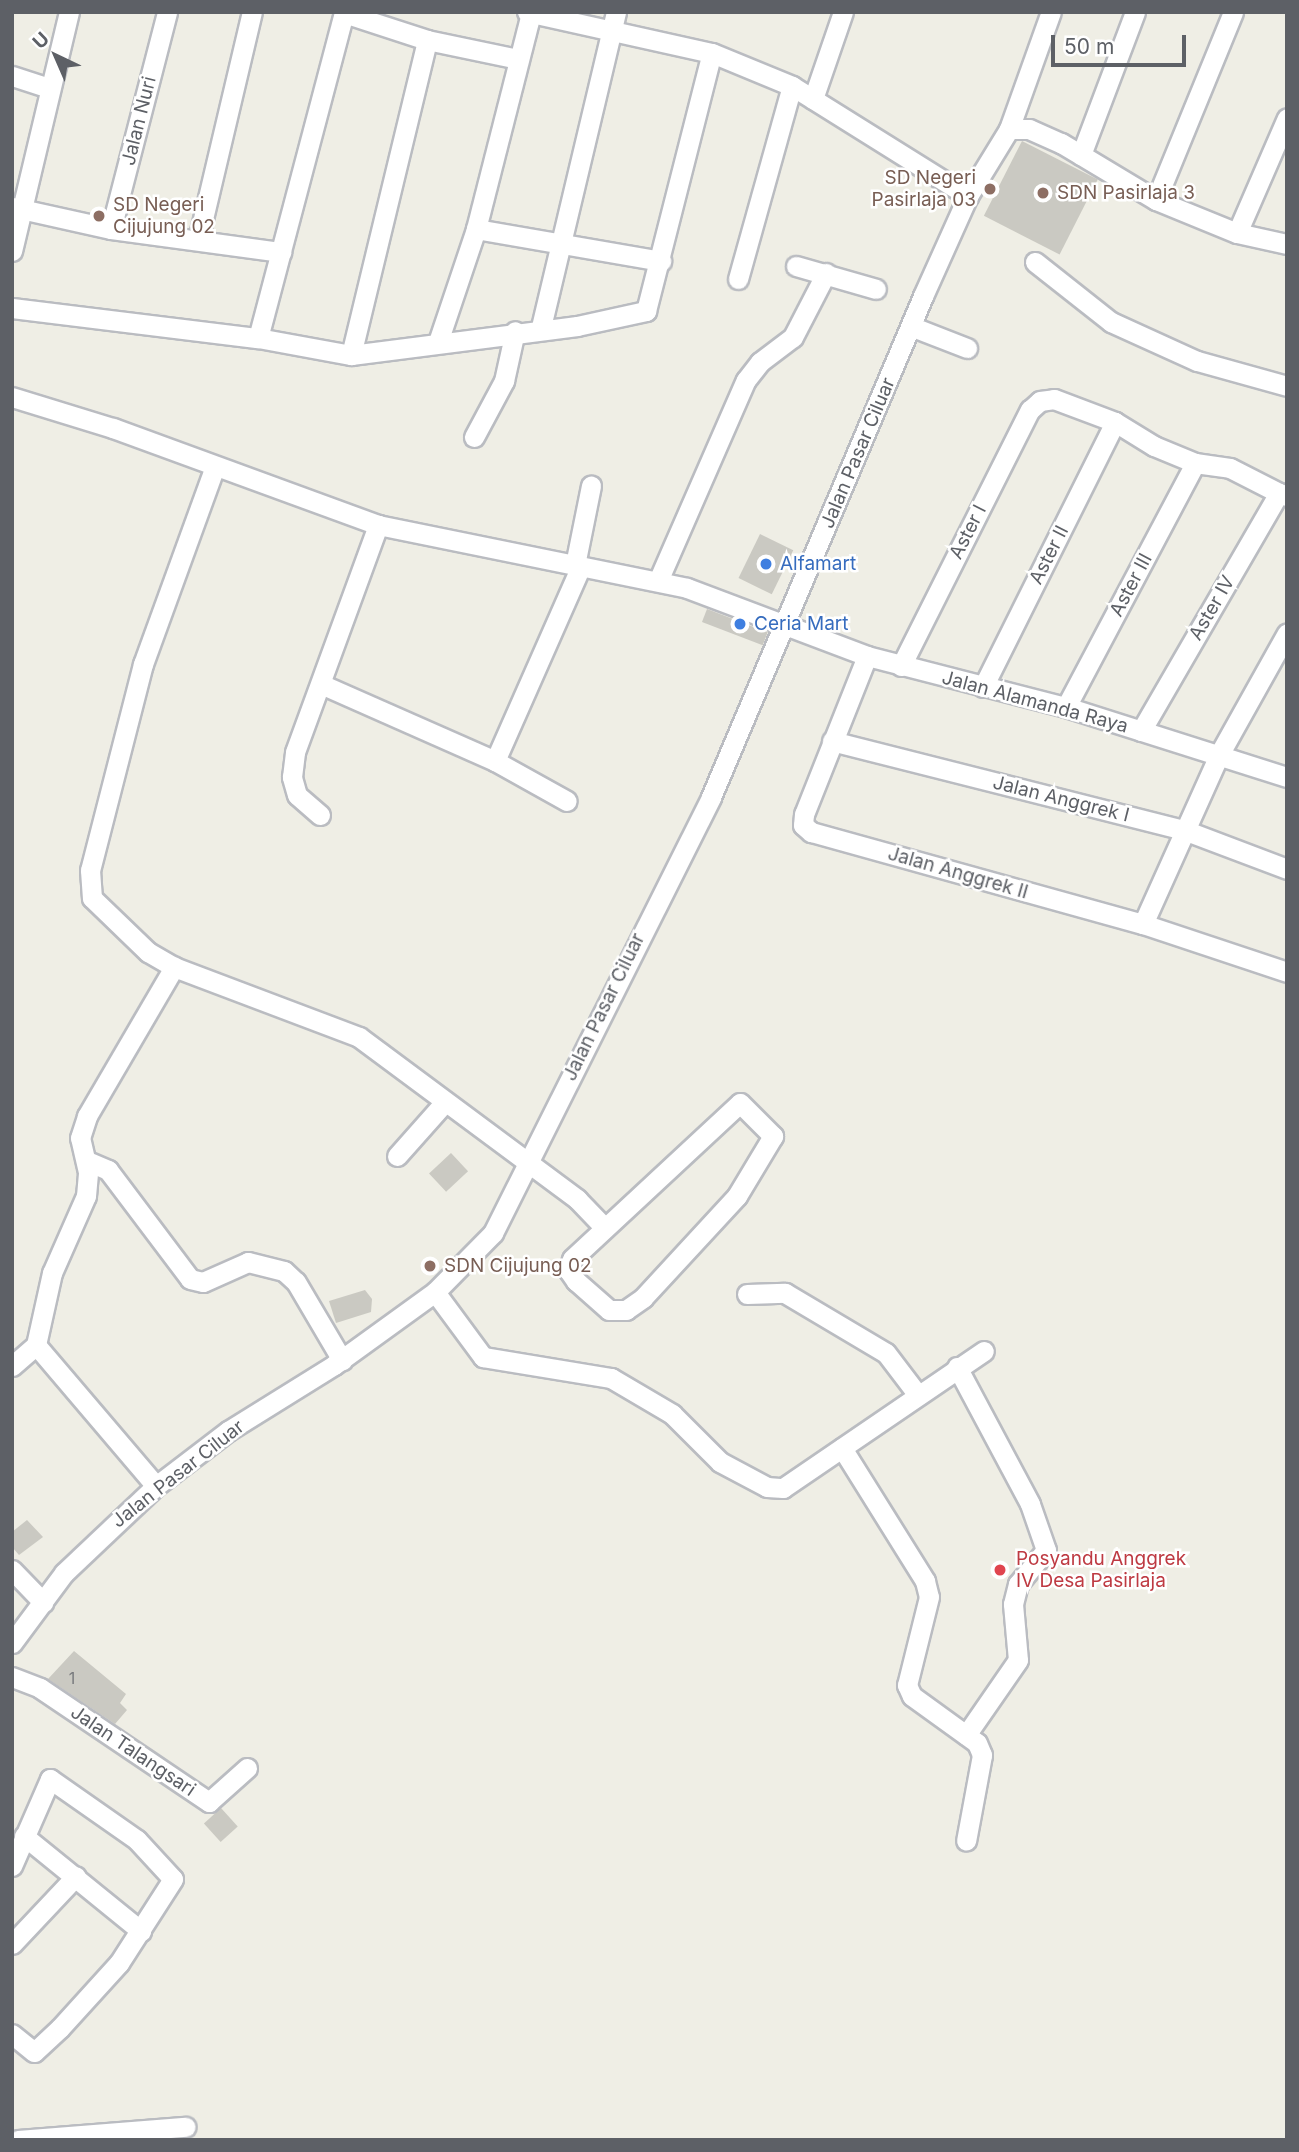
<!DOCTYPE html>
<style>
body{margin:0}
#map{position:relative;width:1299px;height:2152px;overflow:hidden;background:#efeee5;font-family:Inter,sans-serif}
div>[style]{position:absolute}
.building>*{inset:0;background:#cac9c2;transform-origin:0 0}
.roads{filter:drop-shadow(2px 0 #babcc1) drop-shadow(-2px 0 #babcc1) drop-shadow(0 2px #babcc1) drop-shadow(0 -2px #babcc1)}
.street>*{height:19px;margin:-9.5px;padding:0 9.5px;transform-origin:9.5px;border-radius:9.5px;background:#fff}
.dots>*{width:19px;height:19px;translate:-50% -50%;box-sizing:border-box;border:4px solid #fff;border-radius:50%}
span{translate:-50% -50%;white-space:nowrap;text-align:center;line-height:1.15;-webkit-text-stroke:5px #fff;paint-order:stroke}
.number-label{font-size:16px;color:#787a7d}
.number-label span{-webkit-text-stroke-width:0}
.street-label{font-size:19px;color:#5d6066}
.education-label{font-size:19px;color:#785e54}
.right{translate:-100% -50%;text-align:right}
.left{translate:0 -50%;text-align:left}
.shop-label{font-size:19px;color:#366cbe}
.health-label{font-size:19px;color:#be3a42}
.frame{position:absolute;inset:0;border:14px solid #5d6066;pointer-events:none}
.north{position:absolute;left:21px;top:21px;width:70px;height:70px;-webkit-text-stroke:5px #fff;paint-order:stroke;rotate:316deg;font-size:19px;font-weight:700;line-height:28px;text-align:center;color:#5d6066}
.north::after{content:'';display:block;margin:auto;width:24px;height:32px;background:#5d6066;clip-path:polygon(50% 0,100% 100%,50% 72%,0 100%)}
.scale{position:absolute;left:1051px;top:35px;width:135px;height:32px;box-sizing:border-box;border:4px solid #5d6066;border-top:0;padding-left:9px;font-size:21px;line-height:24px;white-space:nowrap;color:#5d6066;-webkit-text-stroke:5px #fff;paint-order:stroke}
</style>
<div id="map">
<div class="building">
<i style="left:1022px;top:141px;width:85px;height:84px;rotate:27deg"></i>
<i style="left:760px;top:534px;width:37px;height:49px;rotate:26deg"></i>
<i style="left:707px;top:609px;width:65px;height:14px;rotate:21deg"></i>
<i style="left:451px;top:1153px;width:25px;height:30px;rotate:47deg"></i>
<i style="clip-path:polygon(365px 1290px,372px 1299px,371px 1312px,336px 1323px,329px 1301px)"></i>
<i style="clip-path:polygon(27px 1520px,43px 1537px,19px 1555px,12px 1547px,12px 1532px)"></i>
<i style="clip-path:polygon(74px 1651px,126px 1694px,120px 1703px,127px 1710px,115px 1724px,48px 1679px)"></i>
<i style="left:221px;top:1808px;width:25px;height:23px;rotate:48deg"></i>
</div>
<div class="roads">
<div class="street">
<i style="left:527px;top:12px;width:189px;rotate:12.5deg"></i>
<i style="left:712px;top:53px;width:87px;rotate:22.4deg"></i>
<i style="left:792px;top:86px;width:208px;rotate:32deg"></i>
<i style="left:344px;top:13px;width:87px;rotate:18deg"></i>
<i style="left:427px;top:40px;width:93px;rotate:11.8deg"></i>
<i style="left:12px;top:76px;width:40px;rotate:18deg"></i>
<i style="left:813px;top:99px;width:92px;rotate:-71deg"></i>
<i style="left:1009px;top:129px;width:20px"></i>
<i style="left:1029px;top:129px;width:35px;rotate:24deg"></i>
<i style="left:1061px;top:143px;width:111px;rotate:31deg"></i>
<i style="left:1156px;top:200px;width:87px;rotate:22.2deg"></i>
<i style="left:1237px;top:233px;width:51px;rotate:12.4deg"></i>
<i style="left:1081px;top:155px;width:153px;rotate:-69.3deg"></i>
<i style="left:1156px;top:200px;width:203px;rotate:-67.7deg"></i>
<i style="left:12px;top:207px;width:101px;rotate:12.5deg"></i>
<i style="left:111px;top:229px;width:172px;rotate:7.7deg"></i>
<i style="left:111px;top:229px;width:224px;rotate:-75.5deg"></i>
<i style="left:476px;top:229px;width:188px;rotate:9.8deg"></i>
<i style="left:1237px;top:233px;width:125px;rotate:-66.5deg"></i>
<i style="left:198px;top:240px;width:234px;rotate:-76.7deg"></i>
<i style="left:12px;top:251px;width:246px;rotate:-76.6deg"></i>
<i style="left:1035px;top:262px;width:97px;rotate:38.3deg"></i>
<i style="left:1111px;top:322px;width:94px;rotate:24.4deg"></i>
<i style="left:1197px;top:361px;width:93px;rotate:15.5deg"></i>
<i style="left:796px;top:266px;width:83px;rotate:16deg"></i>
<i style="left:738px;top:279px;width:200px;rotate:-74.4deg"></i>
<i style="left:12px;top:308px;width:248px;rotate:7deg"></i>
<i style="left:258px;top:338px;width:95px;rotate:10.4deg"></i>
<i style="left:351px;top:355px;width:228px;rotate:-7.3deg"></i>
<i style="left:577px;top:326px;width:71px;rotate:-12.3deg"></i>
<i style="left:646px;top:311px;width:266px;rotate:-75.7deg"></i>
<i style="left:541px;top:327px;width:324px;rotate:-76.6deg"></i>
<i style="left:913px;top:327px;width:58px;rotate:21.3deg"></i>
<i style="left:258px;top:338px;width:337px;rotate:-75.2deg"></i>
<i style="left:438px;top:342px;width:119px;rotate:-71.4deg"></i>
<i style="left:476px;top:229px;width:223px;rotate:-75.7deg"></i>
<i style="left:351px;top:355px;width:324px;rotate:-76.4deg"></i>
<i style="left:12px;top:397px;width:106px;rotate:17.1deg"></i>
<i style="left:113px;top:428px;width:282px;rotate:20.1deg"></i>
<i style="left:378px;top:525px;width:315px;rotate:11.5deg"></i>
<i style="left:687px;top:588px;width:192px;rotate:20.7deg"></i>
<i style="left:867px;top:656px;width:205px;rotate:14.4deg"></i>
<i style="left:1066px;top:707px;width:232px;rotate:17.6deg"></i>
<i style="left:474px;top:437px;width:64px;rotate:-61.8deg"></i>
<i style="left:504px;top:381px;width:51px;rotate:-77.6deg"></i>
<i style="left:214px;top:469px;width:208px;rotate:110deg"></i>
<i style="left:143px;top:664px;width:213px;rotate:104.4deg"></i>
<i style="left:90px;top:870px;width:28px;rotate:86deg"></i>
<i style="left:92px;top:898px;width:78px;rotate:44deg"></i>
<i style="left:148px;top:952px;width:30px;rotate:30deg"></i>
<i style="left:174px;top:967px;width:198px;rotate:20.7deg"></i>
<i style="left:359px;top:1037px;width:272px;rotate:36.6deg"></i>
<i style="left:577px;top:1199px;width:39px;rotate:46deg"></i>
<i style="left:575px;top:565px;width:81px;rotate:-78.6deg"></i>
<i style="left:658px;top:581px;width:219px;rotate:-66.4deg"></i>
<i style="left:746px;top:380px;width:23px;rotate:-52deg"></i>
<i style="left:760px;top:362px;width:41px;rotate:-37.1deg"></i>
<i style="left:793px;top:337px;width:72px;rotate:-62.7deg"></i>
<i style="left:867px;top:656px;width:170px;rotate:111.7deg"></i>
<i style="left:804px;top:814px;width:11px;rotate:95deg"></i>
<i style="left:803px;top:825px;width:11px;rotate:41deg"></i>
<i style="left:811px;top:832px;width:345px;rotate:15.5deg"></i>
<i style="left:1143px;top:924px;width:152px;rotate:18.4deg"></i>
<i style="left:901px;top:666px;width:287px;rotate:-63.3deg"></i>
<i style="left:1030px;top:410px;width:13px;rotate:-42deg"></i>
<i style="left:1040px;top:401px;width:14px;rotate:-8deg"></i>
<i style="left:1054px;top:399px;width:65px;rotate:20.7deg"></i>
<i style="left:1115px;top:422px;width:46px;rotate:31.6deg"></i>
<i style="left:1154px;top:446px;width:44px;rotate:22.5deg"></i>
<i style="left:1195px;top:463px;width:35px;rotate:8deg"></i>
<i style="left:1230px;top:468px;width:55px;rotate:27deg"></i>
<i style="left:323px;top:685px;width:188px;rotate:23.8deg"></i>
<i style="left:495px;top:761px;width:213px;rotate:-66.2deg"></i>
<i style="left:983px;top:687px;width:296px;rotate:-63.5deg"></i>
<i style="left:1066px;top:707px;width:276px;rotate:-62.1deg"></i>
<i style="left:1141px;top:731px;width:275px;rotate:-59.9deg"></i>
<i style="left:1279px;top:493px;width:9px;rotate:21deg"></i>
<i style="left:832px;top:741px;width:363px;rotate:14.2deg"></i>
<i style="left:1184px;top:830px;width:110px;rotate:20.7deg"></i>
<i style="left:495px;top:761px;width:82px;rotate:29.1deg"></i>
<i style="left:320px;top:815px;width:30px;rotate:-139deg"></i>
<i style="left:297px;top:795px;width:19px;rotate:-106deg"></i>
<i style="left:292px;top:777px;width:25px;rotate:-83deg"></i>
<i style="left:295px;top:752px;width:242px;rotate:-69.9deg"></i>
<i style="left:1143px;top:924px;width:188px;rotate:-65.8deg"></i>
<i style="left:1220px;top:753px;width:137px;rotate:-60.8deg"></i>
<i style="left:740px;top:1103px;width:47px;rotate:45deg"></i>
<i style="left:773px;top:1136px;width:70px;rotate:121deg"></i>
<i style="left:737px;top:1196px;width:139px;rotate:132.7deg"></i>
<i style="left:643px;top:1298px;width:21px;rotate:145deg"></i>
<i style="left:626px;top:1310px;width:17px;rotate:180deg"></i>
<i style="left:609px;top:1310px;width:44px;rotate:-138.7deg"></i>
<i style="left:576px;top:1281px;width:12px;rotate:-125deg"></i>
<i style="left:569px;top:1271px;width:12px;rotate:-76deg"></i>
<i style="left:572px;top:1259px;width:229px;rotate:-42.9deg"></i>
<i style="left:397px;top:1156px;width:71px;rotate:-48.4deg"></i>
<i style="left:87px;top:1161px;width:23px;rotate:23deg"></i>
<i style="left:108px;top:1170px;width:136px;rotate:53deg"></i>
<i style="left:190px;top:1279px;width:13px;rotate:13deg"></i>
<i style="left:203px;top:1282px;width:49px;rotate:-24deg"></i>
<i style="left:248px;top:1262px;width:37px;rotate:14deg"></i>
<i style="left:284px;top:1271px;width:16px;rotate:43deg"></i>
<i style="left:296px;top:1282px;width:91px;rotate:59.5deg"></i>
<i style="left:435px;top:1292px;width:81px;rotate:53.6deg"></i>
<i style="left:483px;top:1357px;width:130px;rotate:9.3deg"></i>
<i style="left:611px;top:1378px;width:71px;rotate:30.5deg"></i>
<i style="left:672px;top:1414px;width:68px;rotate:45deg"></i>
<i style="left:720px;top:1462px;width:53px;rotate:28deg"></i>
<i style="left:767px;top:1487px;width:16px;rotate:4deg"></i>
<i style="left:783px;top:1488px;width:243px;rotate:-34.3deg"></i>
<i style="left:747px;top:1294px;width:38px;rotate:-2deg"></i>
<i style="left:785px;top:1293px;width:117px;rotate:30.7deg"></i>
<i style="left:886px;top:1353px;width:53px;rotate:52.7deg"></i>
<i style="left:12px;top:1366px;width:32px;rotate:-41deg"></i>
<i style="left:957px;top:1367px;width:155px;rotate:61.9deg"></i>
<i style="left:1030px;top:1504px;width:49px;rotate:70.8deg"></i>
<i style="left:1046px;top:1550px;width:44px;rotate:129.5deg"></i>
<i style="left:1018px;top:1584px;width:21px;rotate:104deg"></i>
<i style="left:1013px;top:1604px;width:56px;rotate:84.9deg"></i>
<i style="left:1018px;top:1660px;width:91px;rotate:124.7deg"></i>
<i style="left:842px;top:1448px;width:157px;rotate:58deg"></i>
<i style="left:925px;top:1581px;width:16px;rotate:76deg"></i>
<i style="left:929px;top:1597px;width:91px;rotate:104deg"></i>
<i style="left:907px;top:1685px;width:12px;rotate:66deg"></i>
<i style="left:912px;top:1696px;width:80px;rotate:35.9deg"></i>
<i style="left:977px;top:1743px;width:13px;rotate:67deg"></i>
<i style="left:982px;top:1755px;width:87px;rotate:100.5deg"></i>
<i style="left:156px;top:1486px;width:185px;rotate:-130.4deg"></i>
<i style="left:36px;top:1345px;width:74px;rotate:-77.5deg"></i>
<i style="left:52px;top:1273px;width:84px;rotate:-66.2deg"></i>
<i style="left:86px;top:1196px;width:24px;rotate:-85deg"></i>
<i style="left:88px;top:1172px;width:35px;rotate:-103deg"></i>
<i style="left:80px;top:1138px;width:23px;rotate:-72deg"></i>
<i style="left:87px;top:1116px;width:173px;rotate:-59.7deg"></i>
<i style="left:12px;top:1570px;width:45px;rotate:45.9deg"></i>
<i style="left:12px;top:1643px;width:87px;rotate:-53.4deg"></i>
<i style="left:64px;top:1573px;width:127px;rotate:-43.4deg"></i>
<i style="left:156px;top:1486px;width:91px;rotate:-37.4deg"></i>
<i style="left:228px;top:1431px;width:125px;rotate:-31.9deg"></i>
<i style="left:334px;top:1365px;width:125px;rotate:-35.9deg"></i>
<i style="left:435px;top:1292px;width:83px;rotate:-45.5deg"></i>
<i style="left:493px;top:1233px;width:487px;rotate:-63.4deg"></i>
<i style="left:711px;top:797px;width:544px;rotate:-67.06deg"></i>
<i style="left:923px;top:296px;width:110px;rotate:-65.8deg"></i>
<i style="left:968px;top:196px;width:79px;rotate:-58.5deg"></i>
<i style="left:1009px;top:129px;width:124px;rotate:-70.3deg"></i>
<i style="left:12px;top:1677px;width:30px;rotate:21deg"></i>
<i style="left:40px;top:1688px;width:204px;rotate:34deg"></i>
<i style="left:209px;top:1802px;width:51px;rotate:-41.8deg"></i>
<i style="left:24px;top:1836px;width:151px;rotate:39.1deg"></i>
<i style="left:12px;top:1866px;width:95px;rotate:-66.4deg"></i>
<i style="left:50px;top:1779px;width:106px;rotate:35deg"></i>
<i style="left:137px;top:1840px;width:53px;rotate:47.3deg"></i>
<i style="left:173px;top:1879px;width:100px;rotate:122.7deg"></i>
<i style="left:119px;top:1963px;width:88px;rotate:132.2deg"></i>
<i style="left:60px;top:2028px;width:35px;rotate:137deg"></i>
<i style="left:34px;top:2052px;width:28px;rotate:-141deg"></i>
<i style="left:12px;top:1944px;width:93px;rotate:-46.7deg"></i>
<i style="left:18px;top:2140px;width:168px;rotate:-4.5deg"></i>
</div>
</div>
<div class="dots">
<i style="left:990px;top:189px;background:#8d6e63"></i>
<i style="left:1043px;top:193px;background:#8d6e63"></i>
<i style="left:99px;top:216px;background:#8d6e63"></i>
<i style="left:766px;top:564px;background:#3f7fe0"></i>
<i style="left:740px;top:624px;background:#3f7fe0"></i>
<i style="left:430px;top:1266px;background:#8d6e63"></i>
<i style="left:1000px;top:1570px;background:#e0444e"></i>
</div>
<div class="number-label">
<span style="left:72px;top:1678px">1</span>
</div>
<div class="street-label">
<span style="left:139px;top:121px;rotate:-76deg">Jalan Nuri</span>
<span style="left:858px;top:453px;rotate:-67deg">Jalan Pasar Ciluar</span>
<span style="left:968px;top:532px;rotate:-63deg">Aster I</span>
<span style="left:1049px;top:555px;rotate:-63deg">Aster II</span>
<span style="left:1131px;top:585px;rotate:-62deg">Aster III</span>
<span style="left:1212px;top:608px;rotate:-60deg">Aster IV</span>
<span style="left:1035px;top:702px;rotate:15deg">Jalan Alamanda Raya</span>
<span style="left:1061px;top:799px;rotate:14deg">Jalan Anggrek I</span>
<span style="left:958px;top:873px;rotate:16deg">Jalan Anggrek II</span>
<span style="left:604px;top:1007px;rotate:-64deg">Jalan Pasar Ciluar</span>
<span style="left:178px;top:1474px;rotate:-38deg">Jalan Pasar Ciluar</span>
<span style="left:133px;top:1751px;rotate:34deg">Jalan Talangsari</span>
</div>
<div class="education-label">
<span class="right" style="left:976px;top:189px">SD Negeri<br>Pasirlaja 03</span>
<span class="left" style="left:1057px;top:193px">SDN Pasirlaja 3</span>
<span class="left" style="left:113px;top:216px">SD Negeri<br>Cijujung 02</span>
<span class="left" style="left:444px;top:1266px">SDN Cijujung 02</span>
</div>
<div class="shop-label">
<span class="left" style="left:780px;top:564px">Alfamart</span>
<span class="left" style="left:754px;top:624px">Ceria Mart</span>
</div>
<div class="health-label">
<span class="left" style="left:1016px;top:1570px">Posyandu Anggrek<br>IV Desa Pasirlaja</span>
</div>
<div class="frame"></div>
<div class="north">U</div>
<div class="scale">50 m</div>
</div>
